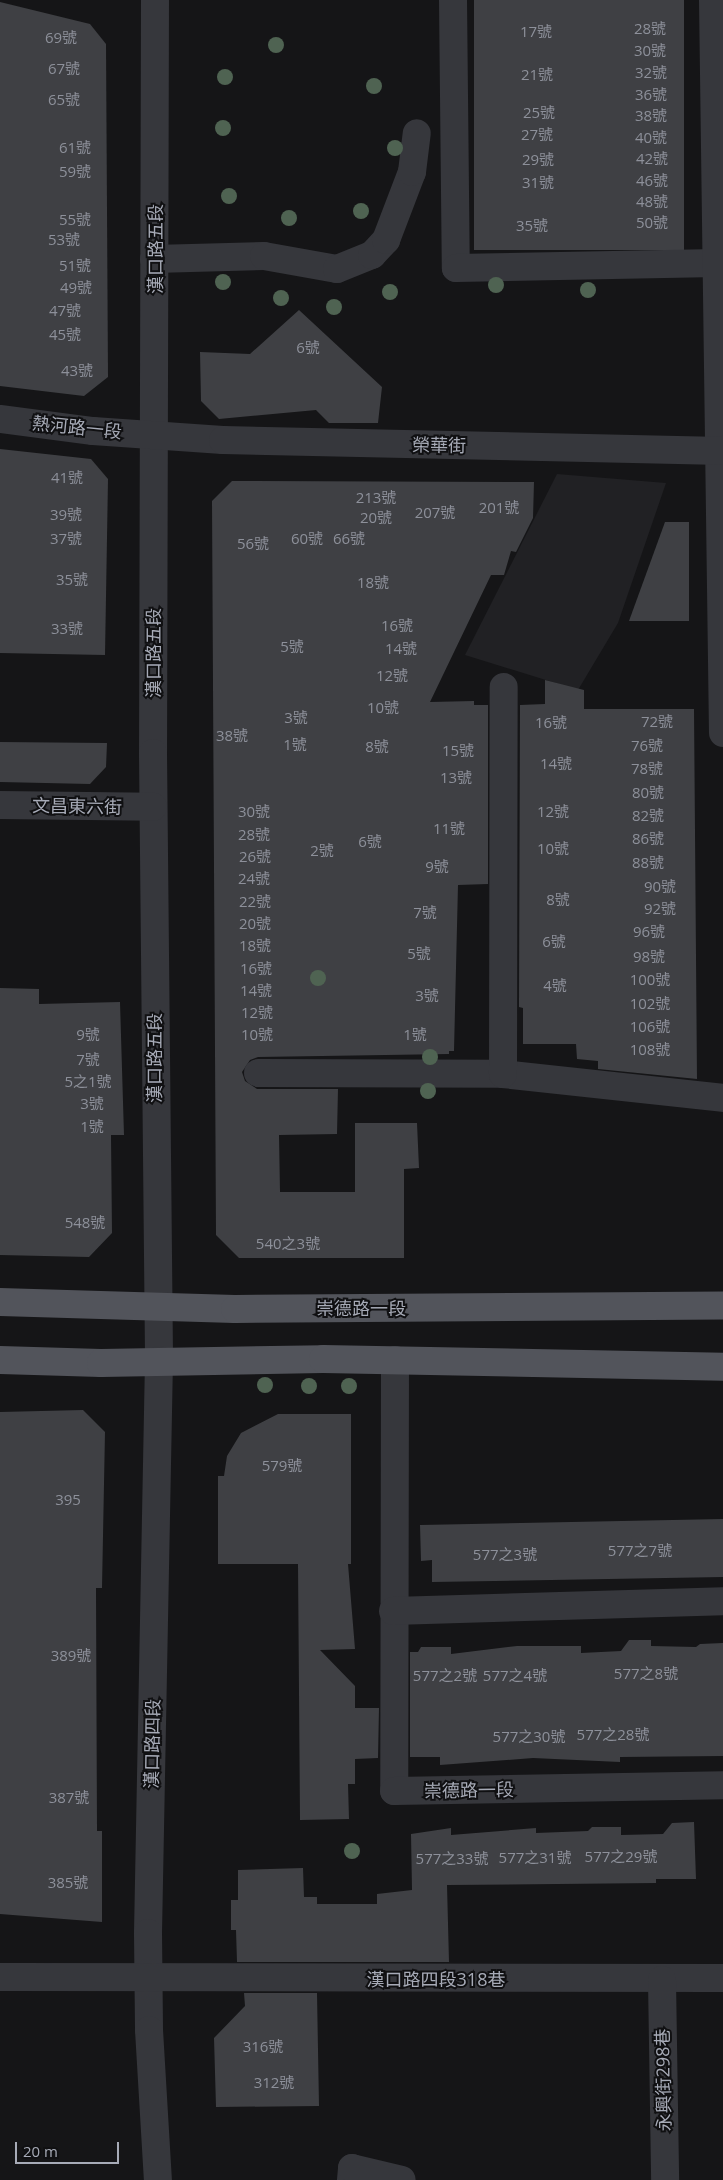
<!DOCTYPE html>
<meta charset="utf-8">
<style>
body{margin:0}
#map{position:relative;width:723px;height:2180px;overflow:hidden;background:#151517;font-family:"Open Sans","Noto Sans TC",sans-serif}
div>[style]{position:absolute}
.built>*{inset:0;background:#212124}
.building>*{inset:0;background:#3f4044;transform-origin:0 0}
.minor>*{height:28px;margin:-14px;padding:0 14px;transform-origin:14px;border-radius:14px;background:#36373c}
.major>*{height:28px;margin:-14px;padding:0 14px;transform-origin:14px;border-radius:14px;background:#52545b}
.trees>*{width:16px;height:16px;margin:-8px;border-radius:50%;background:#4f6352}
span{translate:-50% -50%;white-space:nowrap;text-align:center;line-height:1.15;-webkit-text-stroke:4px #101012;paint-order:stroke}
.number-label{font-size:15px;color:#8d909a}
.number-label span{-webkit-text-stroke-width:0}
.street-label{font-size:18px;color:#a7abb7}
.scale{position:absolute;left:15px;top:2142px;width:104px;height:22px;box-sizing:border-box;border:2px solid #a7abb7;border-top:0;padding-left:6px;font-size:15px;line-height:18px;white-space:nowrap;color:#a7abb7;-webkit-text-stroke:4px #101012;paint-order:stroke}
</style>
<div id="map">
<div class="built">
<i style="clip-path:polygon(557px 474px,666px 483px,618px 623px,578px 690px,465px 655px)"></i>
</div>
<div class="building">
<i style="left:474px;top:0;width:210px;height:250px"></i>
<i style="clip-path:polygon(0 2px,90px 24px,106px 44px,108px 377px,84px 396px,0 386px)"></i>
<i style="clip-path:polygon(299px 310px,382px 387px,378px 423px,329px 423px,316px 410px,219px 419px,201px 401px,200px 352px,250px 354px)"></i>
<i style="clip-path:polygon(0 449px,91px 459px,108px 479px,105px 655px,0 653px)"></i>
<i style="clip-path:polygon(232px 481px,534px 482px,533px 518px,516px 552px,511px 551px,504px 575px,491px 575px,430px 702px,474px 701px,474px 705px,488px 705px,488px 884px,458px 885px,454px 1051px,449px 1051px,449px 1054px,258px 1057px,250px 1060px,242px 1072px,245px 1081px,257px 1089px,338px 1089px,337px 1134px,279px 1135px,280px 1192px,355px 1192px,355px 1123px,417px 1123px,419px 1168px,404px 1169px,404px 1258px,239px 1258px,216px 1235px,212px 501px)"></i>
<i style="clip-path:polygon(665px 522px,689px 522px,689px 621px,629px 621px)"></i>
<i style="clip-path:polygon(545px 680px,584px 690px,584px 709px,694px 709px,697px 1079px,598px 1069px,598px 1061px,577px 1059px,576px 1044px,523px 1044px,523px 1008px,519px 1007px,520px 705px,545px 704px)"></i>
<i style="clip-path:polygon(0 742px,107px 743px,106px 767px,90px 784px,0 782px)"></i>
<i style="clip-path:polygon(0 988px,39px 989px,39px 1004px,120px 1002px,124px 1135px,111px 1135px,112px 1233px,89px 1257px,0 1255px)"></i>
<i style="clip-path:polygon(83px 1410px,105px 1432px,102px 1588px,96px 1588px,97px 1831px,102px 1831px,102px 1922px,0 1914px,0 1412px)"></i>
<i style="clip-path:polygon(278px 1414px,351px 1414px,351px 1564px,348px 1564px,355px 1649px,320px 1650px,355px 1686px,355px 1708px,379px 1708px,378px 1758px,355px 1759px,355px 1784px,348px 1784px,349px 1819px,300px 1820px,298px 1564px,218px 1564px,218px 1476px,224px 1476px,227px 1456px,241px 1433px)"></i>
<i style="clip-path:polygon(723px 1519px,723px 1577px,432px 1582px,432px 1560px,421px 1561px,420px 1525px)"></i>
<i style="clip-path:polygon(629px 1640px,651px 1640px,651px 1646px,696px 1647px,700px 1644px,723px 1643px,723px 1756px,620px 1757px,620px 1762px,533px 1758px,440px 1765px,440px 1757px,410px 1757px,410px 1652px,418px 1652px,421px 1647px,451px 1647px,451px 1654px,517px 1646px,581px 1646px,581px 1653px,621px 1651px)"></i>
<i style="clip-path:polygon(694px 1822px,696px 1879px,656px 1879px,656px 1883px,447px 1885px,449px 1962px,237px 1962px,236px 1930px,231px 1930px,231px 1900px,238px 1900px,238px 1870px,303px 1868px,304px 1897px,317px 1897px,317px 1904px,377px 1904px,377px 1894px,412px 1890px,411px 1834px,451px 1828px,451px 1835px,536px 1828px,536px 1833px,588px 1831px,592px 1827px,621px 1827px,621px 1835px,663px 1834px,672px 1823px)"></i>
<i style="clip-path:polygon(244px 1993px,317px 1993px,319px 2106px,216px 2107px,214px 2038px,245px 2006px)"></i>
</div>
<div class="minor">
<i style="left:155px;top:0;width:753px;rotate:90.15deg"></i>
<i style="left:153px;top:753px;width:607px;rotate:89.43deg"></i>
<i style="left:159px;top:1360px;width:573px;rotate:91.1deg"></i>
<i style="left:148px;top:1933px;width:97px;rotate:89.4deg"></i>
<i style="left:149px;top:2030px;width:150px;rotate:86.6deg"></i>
<i style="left:453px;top:0;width:268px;rotate:89.4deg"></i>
<i style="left:456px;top:268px;width:261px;rotate:-1.1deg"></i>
<i style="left:713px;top:0;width:733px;rotate:89.22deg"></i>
<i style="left:154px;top:259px;width:110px;rotate:-1.6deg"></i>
<i style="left:264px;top:256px;width:74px;rotate:10.1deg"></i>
<i style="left:337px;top:269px;width:38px;rotate:-22deg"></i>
<i style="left:372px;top:255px;width:21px;rotate:-47deg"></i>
<i style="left:386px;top:240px;width:73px;rotate:-69.1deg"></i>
<i style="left:412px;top:172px;width:39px;rotate:-83deg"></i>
<i style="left:0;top:419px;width:94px;rotate:7.4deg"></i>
<i style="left:93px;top:431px;width:130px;rotate:4deg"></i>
<i style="left:223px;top:440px;width:500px;rotate:1.26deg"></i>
<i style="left:0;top:805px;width:153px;rotate:0.7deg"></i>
<i style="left:258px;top:1073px;width:245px;rotate:0.2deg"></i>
<i style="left:503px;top:1074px;width:221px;rotate:6.2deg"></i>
<i style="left:503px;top:1074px;width:387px;rotate:-89.9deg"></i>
<i style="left:395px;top:1360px;width:431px;rotate:90.1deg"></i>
<i style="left:394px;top:1791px;width:329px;rotate:-1deg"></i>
<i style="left:393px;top:1611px;width:330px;rotate:-1.7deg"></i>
<i style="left:0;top:1977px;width:723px;rotate:0.08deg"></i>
<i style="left:662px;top:1980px;width:200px;rotate:89.1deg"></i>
<i style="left:351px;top:2180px;width:12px;rotate:-85deg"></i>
<i style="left:352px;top:2168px;width:51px;rotate:13.5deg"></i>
</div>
<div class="major">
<i style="left:0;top:1302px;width:235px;rotate:1.7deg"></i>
<i style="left:235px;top:1309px;width:488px;rotate:-0.4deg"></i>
<i style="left:0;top:1360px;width:101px;rotate:1.7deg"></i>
<i style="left:101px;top:1363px;width:222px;rotate:-1deg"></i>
<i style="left:323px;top:1359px;width:400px;rotate:1.1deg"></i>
</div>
<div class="trees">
<i style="left:276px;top:45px"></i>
<i style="left:225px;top:77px"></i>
<i style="left:374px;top:86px"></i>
<i style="left:223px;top:128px"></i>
<i style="left:395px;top:148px"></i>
<i style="left:229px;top:196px"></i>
<i style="left:361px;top:211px"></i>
<i style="left:289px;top:218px"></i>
<i style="left:223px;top:282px"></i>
<i style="left:496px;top:285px"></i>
<i style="left:588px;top:290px"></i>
<i style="left:390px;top:292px"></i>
<i style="left:281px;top:298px"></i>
<i style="left:334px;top:307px"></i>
<i style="left:318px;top:978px"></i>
<i style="left:430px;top:1057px"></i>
<i style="left:428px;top:1091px"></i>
<i style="left:265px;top:1385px"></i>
<i style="left:309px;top:1386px"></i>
<i style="left:349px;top:1386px"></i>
<i style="left:352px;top:1851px"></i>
</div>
<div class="number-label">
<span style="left:650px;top:29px">28號</span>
<span style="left:536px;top:32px">17號</span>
<span style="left:61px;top:38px">69號</span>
<span style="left:650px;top:51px">30號</span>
<span style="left:64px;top:69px">67號</span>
<span style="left:651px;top:73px">32號</span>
<span style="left:537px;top:75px">21號</span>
<span style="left:651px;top:95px">36號</span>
<span style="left:64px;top:100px">65號</span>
<span style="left:539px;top:113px">25號</span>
<span style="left:651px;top:116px">38號</span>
<span style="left:537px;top:135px">27號</span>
<span style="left:651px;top:138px">40號</span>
<span style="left:75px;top:148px">61號</span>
<span style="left:652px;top:159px">42號</span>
<span style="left:538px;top:160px">29號</span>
<span style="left:75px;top:172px">59號</span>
<span style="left:652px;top:181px">46號</span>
<span style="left:538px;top:183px">31號</span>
<span style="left:652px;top:202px">48號</span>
<span style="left:75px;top:220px">55號</span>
<span style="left:652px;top:223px">50號</span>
<span style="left:532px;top:226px">35號</span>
<span style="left:64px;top:240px">53號</span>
<span style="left:75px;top:266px">51號</span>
<span style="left:76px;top:288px">49號</span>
<span style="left:65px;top:311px">47號</span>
<span style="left:65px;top:335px">45號</span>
<span style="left:308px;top:348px">6號</span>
<span style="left:77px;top:371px">43號</span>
<span style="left:67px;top:478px">41號</span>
<span style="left:376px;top:498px">213號</span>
<span style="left:499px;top:508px">201號</span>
<span style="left:435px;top:513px">207號</span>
<span style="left:66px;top:515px">39號</span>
<span style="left:376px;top:518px">20號</span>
<span style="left:66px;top:539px">37號</span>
<span style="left:307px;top:539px">60號</span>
<span style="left:349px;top:539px">66號</span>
<span style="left:253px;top:544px">56號</span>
<span style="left:72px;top:580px">35號</span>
<span style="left:373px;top:583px">18號</span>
<span style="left:397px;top:626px">16號</span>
<span style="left:67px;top:629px">33號</span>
<span style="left:292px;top:647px">5號</span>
<span style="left:401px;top:649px">14號</span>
<span style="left:392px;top:676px">12號</span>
<span style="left:383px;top:708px">10號</span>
<span style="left:296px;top:718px">3號</span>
<span style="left:657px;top:722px">72號</span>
<span style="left:551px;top:723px">16號</span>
<span style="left:232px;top:736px">38號</span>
<span style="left:295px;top:745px">1號</span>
<span style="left:647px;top:746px">76號</span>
<span style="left:377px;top:747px">8號</span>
<span style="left:458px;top:751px">15號</span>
<span style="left:556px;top:764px">14號</span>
<span style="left:647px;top:769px">78號</span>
<span style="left:456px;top:778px">13號</span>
<span style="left:648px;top:793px">80號</span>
<span style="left:254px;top:812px">30號</span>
<span style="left:553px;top:812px">12號</span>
<span style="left:648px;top:816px">82號</span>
<span style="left:449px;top:829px">11號</span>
<span style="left:254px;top:835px">28號</span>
<span style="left:648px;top:839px">86號</span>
<span style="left:370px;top:842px">6號</span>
<span style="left:553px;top:849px">10號</span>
<span style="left:322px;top:851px">2號</span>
<span style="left:255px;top:857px">26號</span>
<span style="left:648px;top:863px">88號</span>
<span style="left:437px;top:867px">9號</span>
<span style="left:254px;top:879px">24號</span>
<span style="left:660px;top:887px">90號</span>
<span style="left:558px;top:900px">8號</span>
<span style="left:255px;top:902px">22號</span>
<span style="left:660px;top:909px">92號</span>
<span style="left:425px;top:913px">7號</span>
<span style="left:255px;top:924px">20號</span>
<span style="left:649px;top:932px">96號</span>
<span style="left:554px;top:942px">6號</span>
<span style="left:255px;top:946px">18號</span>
<span style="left:419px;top:954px">5號</span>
<span style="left:649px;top:957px">98號</span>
<span style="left:256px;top:969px">16號</span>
<span style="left:650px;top:980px">100號</span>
<span style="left:555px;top:986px">4號</span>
<span style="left:256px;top:991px">14號</span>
<span style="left:427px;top:996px">3號</span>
<span style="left:650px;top:1004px">102號</span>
<span style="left:257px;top:1013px">12號</span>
<span style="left:650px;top:1027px">106號</span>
<span style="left:88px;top:1035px">9號</span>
<span style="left:257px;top:1035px">10號</span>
<span style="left:415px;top:1035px">1號</span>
<span style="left:650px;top:1050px">108號</span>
<span style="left:88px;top:1060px">7號</span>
<span style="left:88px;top:1082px">5之1號</span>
<span style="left:92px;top:1104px">3號</span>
<span style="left:92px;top:1127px">1號</span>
<span style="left:85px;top:1223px">548號</span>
<span style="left:288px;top:1244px">540之3號</span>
<span style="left:282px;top:1466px">579號</span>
<span style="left:68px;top:1500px">395</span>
<span style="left:640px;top:1551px">577之7號</span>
<span style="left:505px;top:1555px">577之3號</span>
<span style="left:71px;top:1656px">389號</span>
<span style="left:646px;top:1674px">577之8號</span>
<span style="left:445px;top:1676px">577之2號</span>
<span style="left:515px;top:1676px">577之4號</span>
<span style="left:613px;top:1735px">577之28號</span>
<span style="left:529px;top:1737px">577之30號</span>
<span style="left:69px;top:1798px">387號</span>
<span style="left:621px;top:1857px">577之29號</span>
<span style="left:535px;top:1858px">577之31號</span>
<span style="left:452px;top:1859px">577之33號</span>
<span style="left:68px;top:1883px">385號</span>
<span style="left:263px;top:2047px">316號</span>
<span style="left:274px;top:2083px">312號</span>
</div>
<div class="street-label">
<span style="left:155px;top:249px;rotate:-90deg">漢口路五段</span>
<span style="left:77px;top:427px;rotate:6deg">熱河路一段</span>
<span style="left:439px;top:445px;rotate:1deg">榮華街</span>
<span style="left:153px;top:653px;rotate:-90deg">漢口路五段</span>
<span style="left:77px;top:806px;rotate:1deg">文昌東六街</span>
<span style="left:154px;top:1058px;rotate:-90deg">漢口路五段</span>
<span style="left:361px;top:1308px">崇德路一段</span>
<span style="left:152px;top:1744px;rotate:-89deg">漢口路四段</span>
<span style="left:469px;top:1790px;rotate:-1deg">崇德路一段</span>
<span style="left:436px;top:1979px">漢口路四段318巷</span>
<span style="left:663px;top:2080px;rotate:-91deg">永興街298巷</span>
</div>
<div class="scale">20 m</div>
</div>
